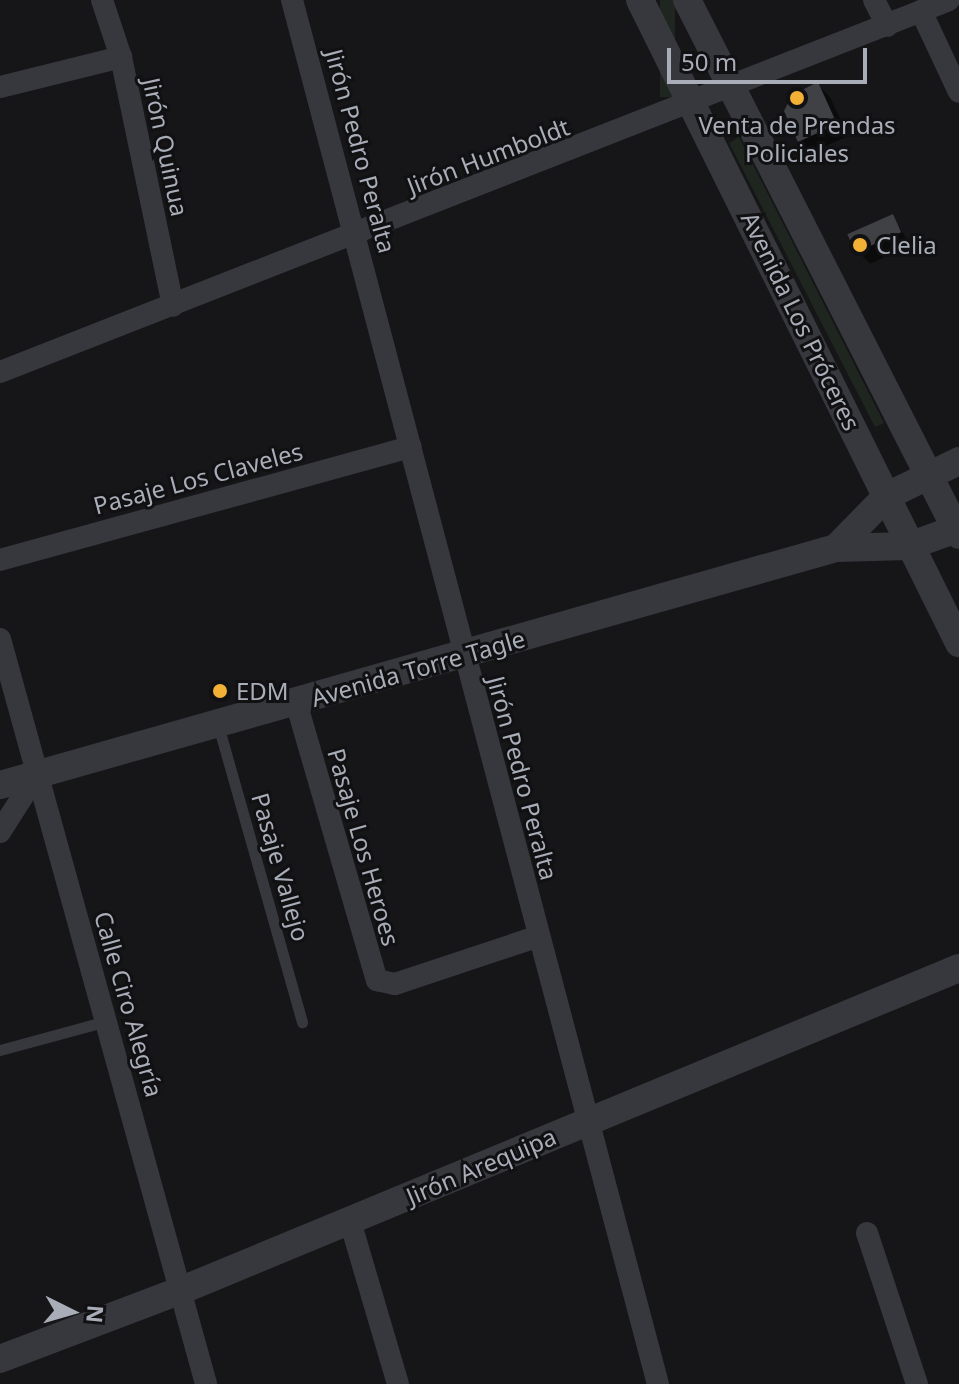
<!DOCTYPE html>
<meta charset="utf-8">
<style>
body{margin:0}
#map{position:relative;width:959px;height:1384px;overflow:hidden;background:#161618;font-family:"Noto Sans",sans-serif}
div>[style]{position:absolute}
.green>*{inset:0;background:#1e261f;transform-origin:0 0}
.shadow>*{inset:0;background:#0007}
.building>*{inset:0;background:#404145;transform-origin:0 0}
.service>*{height:11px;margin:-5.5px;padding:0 5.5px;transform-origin:5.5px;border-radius:5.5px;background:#37383d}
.minor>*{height:22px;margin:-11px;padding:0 11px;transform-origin:11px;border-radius:11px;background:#37383d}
.tertiary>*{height:28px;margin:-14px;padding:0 14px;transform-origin:14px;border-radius:14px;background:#37383d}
.dots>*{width:22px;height:22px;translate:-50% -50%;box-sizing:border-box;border:4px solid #111113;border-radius:50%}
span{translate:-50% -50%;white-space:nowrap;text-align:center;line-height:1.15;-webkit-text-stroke:6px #111113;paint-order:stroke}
.poi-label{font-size:24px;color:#a8adb8}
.left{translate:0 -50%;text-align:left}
.street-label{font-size:24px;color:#a8adb8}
.north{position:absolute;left:32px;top:1272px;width:80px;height:80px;-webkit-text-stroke:6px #111113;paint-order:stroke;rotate:95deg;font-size:22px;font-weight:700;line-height:32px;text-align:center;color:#a8adb8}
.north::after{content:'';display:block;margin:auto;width:28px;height:36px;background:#a8adb8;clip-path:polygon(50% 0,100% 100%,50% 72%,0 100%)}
.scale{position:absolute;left:667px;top:48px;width:200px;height:36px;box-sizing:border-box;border:4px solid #a8adb8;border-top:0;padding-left:10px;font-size:24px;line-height:28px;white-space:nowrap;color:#a8adb8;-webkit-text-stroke:6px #111113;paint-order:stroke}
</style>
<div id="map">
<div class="green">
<i style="left:660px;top:0;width:15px;height:97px"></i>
<i style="clip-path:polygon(739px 137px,884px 423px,875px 427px,729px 143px)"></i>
</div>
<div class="shadow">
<i style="clip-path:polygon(818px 85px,830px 97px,848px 136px,811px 153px,799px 141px)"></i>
<i style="clip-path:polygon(892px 217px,911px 245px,870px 264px,858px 251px)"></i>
</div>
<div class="building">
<i style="clip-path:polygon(818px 82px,837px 124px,798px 142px,784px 111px,792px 95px)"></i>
<i style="left:893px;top:214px;width:20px;height:50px;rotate:66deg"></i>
</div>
<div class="service">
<i style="left:218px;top:725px;width:309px;rotate:74.2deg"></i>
<i style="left:0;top:1050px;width:111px;rotate:-15.2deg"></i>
</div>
<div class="minor">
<i style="left:102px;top:0;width:60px;rotate:71.6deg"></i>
<i style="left:121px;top:57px;width:254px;rotate:78.2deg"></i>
<i style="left:292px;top:0;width:1432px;rotate:75.19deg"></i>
<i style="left:874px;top:0;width:29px;rotate:63deg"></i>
<i style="left:921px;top:11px;width:89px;rotate:64.9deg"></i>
<i style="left:0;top:87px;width:125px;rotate:-13.9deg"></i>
<i style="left:0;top:372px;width:1019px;rotate:-21.4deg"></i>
<i style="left:0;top:560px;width:426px;rotate:-15.4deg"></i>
<i style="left:0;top:639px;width:773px;rotate:74.54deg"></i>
<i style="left:296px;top:702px;width:290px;rotate:73.8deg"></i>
<i style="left:377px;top:980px;width:18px;rotate:13deg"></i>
<i style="left:395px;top:984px;width:152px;rotate:-18.4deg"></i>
<i style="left:0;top:832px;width:69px;rotate:-57.5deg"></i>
<i style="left:350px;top:1221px;width:170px;rotate:73.6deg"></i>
<i style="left:867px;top:1233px;width:159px;rotate:71.7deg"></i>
</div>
<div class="tertiary">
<i style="left:640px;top:0;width:718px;rotate:63.61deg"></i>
<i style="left:687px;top:0;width:600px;rotate:63.05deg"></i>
<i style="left:836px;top:548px;width:73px;rotate:-45.6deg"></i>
<i style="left:887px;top:496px;width:80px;rotate:-25.9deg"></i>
<i style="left:0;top:785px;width:869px;rotate:-15.83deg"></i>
<i style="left:836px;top:548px;width:73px;rotate:-1.6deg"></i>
<i style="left:909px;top:546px;width:53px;rotate:-19.8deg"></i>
<i style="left:0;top:1359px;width:195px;rotate:-20.8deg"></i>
<i style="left:182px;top:1290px;width:841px;rotate:-22.51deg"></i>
</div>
<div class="dots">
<i style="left:797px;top:98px;background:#f2b134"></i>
<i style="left:860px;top:245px;background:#f2b134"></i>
<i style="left:220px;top:691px;background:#f2b134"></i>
</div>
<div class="poi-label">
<span style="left:797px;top:139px">Venta de Prendas<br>Policiales</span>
<span class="left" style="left:876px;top:245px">Clelia</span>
<span class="left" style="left:236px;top:691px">EDM</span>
</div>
<div class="street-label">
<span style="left:166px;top:147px;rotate:78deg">Jirón Quinua</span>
<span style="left:361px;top:151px;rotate:75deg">Jirón Pedro Peralta</span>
<span style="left:488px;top:156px;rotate:-21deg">Jirón Humboldt</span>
<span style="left:801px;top:321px;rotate:64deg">Avenida Los Próceres</span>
<span style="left:198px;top:478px;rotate:-15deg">Pasaje Los Claveles</span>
<span style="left:418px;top:668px;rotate:-16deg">Avenida Torre Tagle</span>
<span style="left:523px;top:778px;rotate:75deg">Jirón Pedro Peralta</span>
<span style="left:364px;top:847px;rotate:74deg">Pasaje Los Heroes</span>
<span style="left:281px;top:867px;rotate:74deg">Pasaje Vallejo</span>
<span style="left:129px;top:1004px;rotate:74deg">Calle Ciro Alegría</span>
<span style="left:481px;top:1166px;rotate:-23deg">Jirón Arequipa</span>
</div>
<div class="north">N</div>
<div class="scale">50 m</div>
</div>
